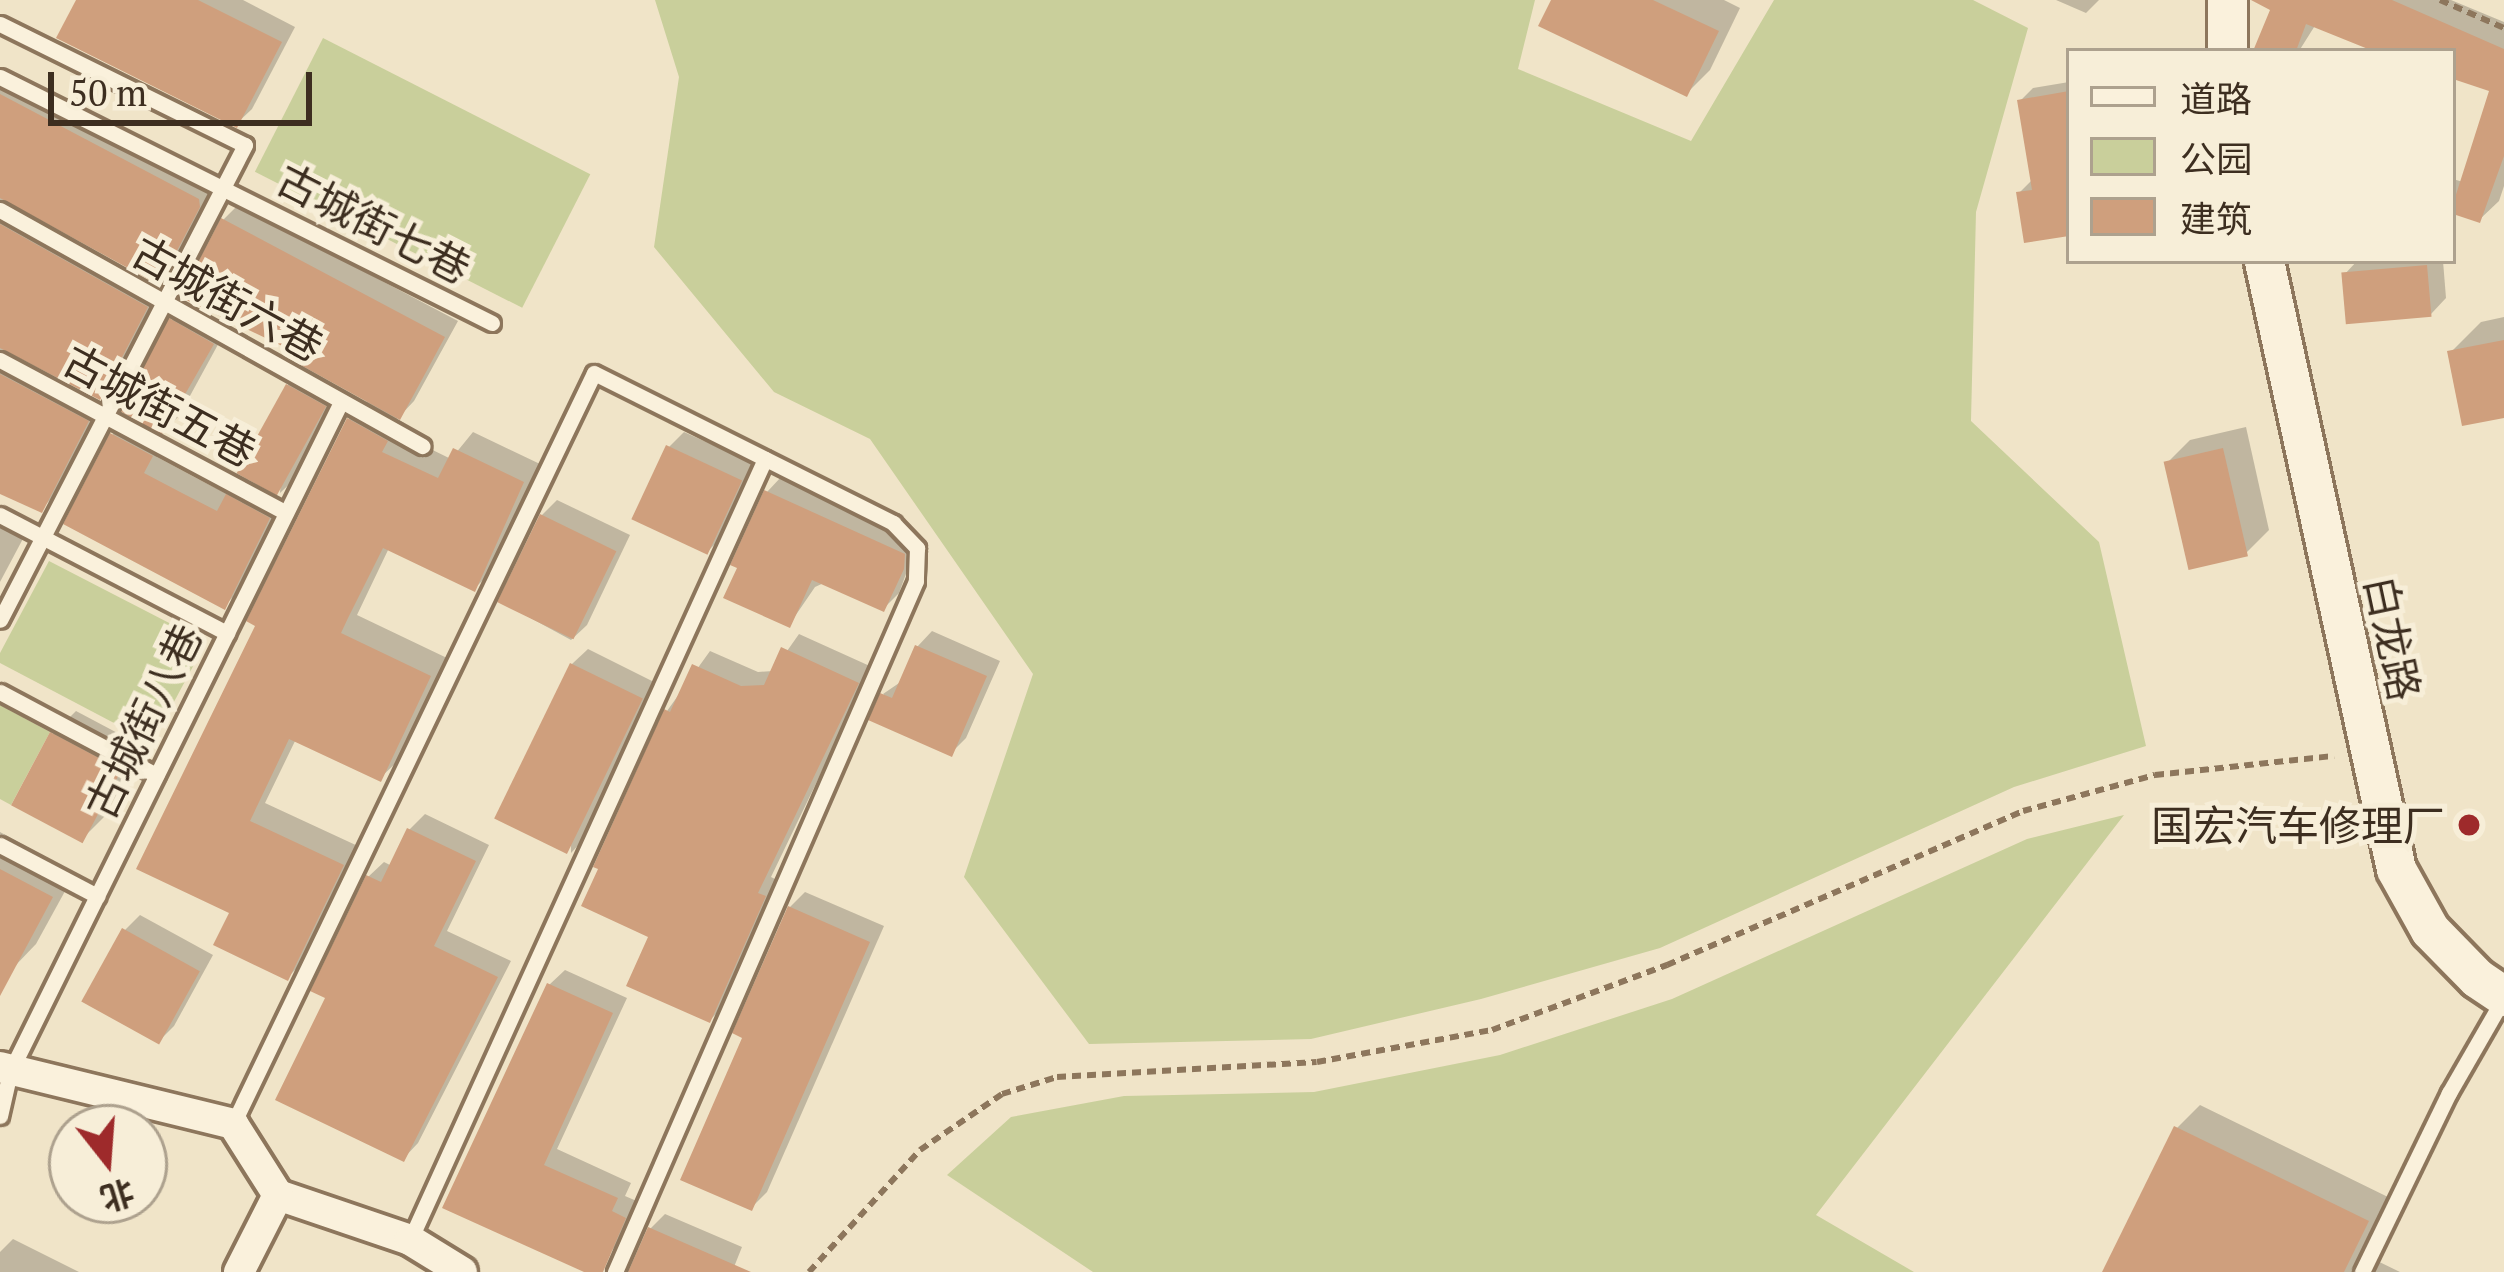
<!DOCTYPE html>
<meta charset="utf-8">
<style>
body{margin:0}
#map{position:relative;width:2504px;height:1272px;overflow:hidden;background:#f0e4c8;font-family:"PT Serif","Noto Sans SC",serif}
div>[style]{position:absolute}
.green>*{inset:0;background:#c9cf9b;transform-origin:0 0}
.shadow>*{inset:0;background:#0003}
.building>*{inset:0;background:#cf9f7d;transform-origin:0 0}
.path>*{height:6px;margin-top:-3px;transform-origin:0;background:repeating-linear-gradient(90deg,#8d765c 0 9px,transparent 0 15px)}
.roads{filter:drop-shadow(3px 0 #8d765c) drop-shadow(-3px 0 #8d765c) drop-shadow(0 3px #8d765c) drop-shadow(0 -3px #8d765c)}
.service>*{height:15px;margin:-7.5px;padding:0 7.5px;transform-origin:7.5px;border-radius:7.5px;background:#faf1dc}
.minor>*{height:30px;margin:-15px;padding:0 15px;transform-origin:15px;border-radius:15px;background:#faf1dc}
.tertiary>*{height:39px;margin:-19.5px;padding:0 19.5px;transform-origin:19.5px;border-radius:19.5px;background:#faf1dc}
.dots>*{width:33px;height:33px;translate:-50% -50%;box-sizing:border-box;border:6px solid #f7eed8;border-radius:50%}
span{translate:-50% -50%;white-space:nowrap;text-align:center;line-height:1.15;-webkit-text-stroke:10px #f7eed8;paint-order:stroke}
.street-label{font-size:42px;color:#3d2e20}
.poi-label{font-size:42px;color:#3d2e20}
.right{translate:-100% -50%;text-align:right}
.legend{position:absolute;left:2066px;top:48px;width:390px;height:216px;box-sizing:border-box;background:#f7eed8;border:3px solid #ada18e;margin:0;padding:15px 21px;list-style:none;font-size:36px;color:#3d2e20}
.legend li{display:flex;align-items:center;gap:24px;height:60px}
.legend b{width:60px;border:3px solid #ada18e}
.north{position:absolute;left:48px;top:1104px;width:120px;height:120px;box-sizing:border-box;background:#f7eed8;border:3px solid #ada18e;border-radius:50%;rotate:163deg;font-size:33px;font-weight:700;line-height:48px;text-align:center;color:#3d2e20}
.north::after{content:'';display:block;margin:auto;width:42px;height:54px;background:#9e2a2b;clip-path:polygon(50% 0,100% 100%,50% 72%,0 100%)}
.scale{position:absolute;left:48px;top:72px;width:264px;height:54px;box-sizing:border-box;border:6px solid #3d2e20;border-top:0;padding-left:15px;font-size:36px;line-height:42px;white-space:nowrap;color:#3d2e20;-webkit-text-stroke:9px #f7eed8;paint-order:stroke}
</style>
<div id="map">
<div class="green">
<i style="clip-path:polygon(655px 0,1535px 0,1518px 69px,1691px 141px,1774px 0,1973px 0,2028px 28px,1976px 212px,1971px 421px,2099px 542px,2146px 746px,2014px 787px,1660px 948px,1481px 999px,1311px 1039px,1089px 1044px,964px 877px,1033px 674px,870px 439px,774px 392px,654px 247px,679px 77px)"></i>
<i style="left:323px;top:38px;width:300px;height:150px;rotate:27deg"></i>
<i style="clip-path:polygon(49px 561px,206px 642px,152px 743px,0 663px,0 653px)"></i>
<i style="clip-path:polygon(0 705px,50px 732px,11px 805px,0 799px)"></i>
<i style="clip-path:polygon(2124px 815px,1816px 1215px,1914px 1272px,1093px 1272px,947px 1175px,1011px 1117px,1124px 1096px,1314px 1092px,1500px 1055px,1672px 999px,2027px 839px)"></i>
</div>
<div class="shadow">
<i style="clip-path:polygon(79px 0,243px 0,295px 27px,252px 109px,236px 124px)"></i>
<i style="clip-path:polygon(1555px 0,1724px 0,1740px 8px,1710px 70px,1687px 93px)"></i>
<i style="clip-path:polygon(2056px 0,2099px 0,2086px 13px)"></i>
<i style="clip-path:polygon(2277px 0,2451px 0,2504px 22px,2504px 186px,2499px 201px,2479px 220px,2453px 211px,2453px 179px,2463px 182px,2492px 89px,2453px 75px,2453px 51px,2388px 51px,2316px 24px,2299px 51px,2268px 51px)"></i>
<i style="clip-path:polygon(0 78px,214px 189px,174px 266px,159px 282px,7px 196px,9px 205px,161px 291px,115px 381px,99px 396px,6px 346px,9px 356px,102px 405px,56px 494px,41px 509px,0 488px)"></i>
<i style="clip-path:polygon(2069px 82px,2069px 233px,2019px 193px,2033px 179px,2020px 101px,2033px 88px)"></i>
<i style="clip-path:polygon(238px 205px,458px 321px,414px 401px,397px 419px,404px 423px,398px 433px,451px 459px,473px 432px,540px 464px,492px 571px,475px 588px,389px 548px,357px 615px,447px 658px,398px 761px,380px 778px,296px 739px,265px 803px,360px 847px,305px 960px,288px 977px,233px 912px,259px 625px,349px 419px,369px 399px,305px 354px,223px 220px)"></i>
<i style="clip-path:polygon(2357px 261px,2443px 261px,2446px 298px,2431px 314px,2344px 275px)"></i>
<i style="clip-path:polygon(187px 305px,227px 328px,179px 416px,164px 431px,172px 320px)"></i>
<i style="clip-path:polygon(2504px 317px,2504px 415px,2451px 352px,2481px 322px)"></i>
<i style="clip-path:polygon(304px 370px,339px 390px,296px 478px,280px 493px,288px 385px)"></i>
<i style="clip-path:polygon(128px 419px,166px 440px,157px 457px,198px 479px,229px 495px,243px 481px,283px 502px,239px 591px,224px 606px,67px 523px,113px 434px)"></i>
<i style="clip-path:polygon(2246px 427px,2269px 530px,2246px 553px,2167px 463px,2190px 440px)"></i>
<i style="clip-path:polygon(684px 432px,755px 464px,723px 536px,708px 551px,669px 447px)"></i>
<i style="clip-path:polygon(782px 476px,919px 538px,899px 593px,884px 608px,826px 582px,815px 587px,789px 625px,740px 566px,767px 492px)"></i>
<i style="clip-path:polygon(557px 500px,630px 535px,587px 625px,571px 640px,501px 602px,542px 515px)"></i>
<i style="clip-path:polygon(0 519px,26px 533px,0 582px)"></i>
<i style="clip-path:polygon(932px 631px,1000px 661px,966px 738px,951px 753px,883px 694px,902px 681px,917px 647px)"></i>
<i style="clip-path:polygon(799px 634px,872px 667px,771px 877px,779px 881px,725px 1005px,710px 1020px,652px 936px,667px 711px,710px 651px,758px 672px,773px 671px)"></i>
<i style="clip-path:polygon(588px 649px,656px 683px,586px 837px,571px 853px,572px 664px)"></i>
<i style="clip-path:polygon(76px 711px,142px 746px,105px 816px,82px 839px,53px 734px)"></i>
<i style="clip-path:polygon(425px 814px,489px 845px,447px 931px,511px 961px,418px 1143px,403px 1159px,368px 877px,384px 862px,392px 866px,409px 830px)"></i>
<i style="clip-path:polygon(0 832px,75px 873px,36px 944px,13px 968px,0 961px)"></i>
<i style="clip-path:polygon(805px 892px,884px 926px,767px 1192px,752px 1207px,746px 1037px,790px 907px)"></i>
<i style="clip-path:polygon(140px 915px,213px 955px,174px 1026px,159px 1041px,125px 930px)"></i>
<i style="clip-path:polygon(565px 970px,627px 998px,557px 1149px,631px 1183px,625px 1196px,639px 1202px,623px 1239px,607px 1255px,446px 1207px,549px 985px)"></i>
<i style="clip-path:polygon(2200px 1105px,2390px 1198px,2363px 1254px,2400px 1272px,2105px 1272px,2177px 1128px)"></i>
<i style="clip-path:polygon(665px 1214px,742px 1247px,732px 1272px,647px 1272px,650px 1229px)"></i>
<i style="clip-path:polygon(13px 1239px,79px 1272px,0 1272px,0 1252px)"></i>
</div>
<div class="building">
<i style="clip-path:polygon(76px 0,198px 0,282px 42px,237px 128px,56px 38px)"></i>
<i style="clip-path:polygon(1551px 0,1653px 0,1719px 31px,1687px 97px,1538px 26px)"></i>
<i style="clip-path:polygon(2251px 0,2392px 0,2504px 49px,2504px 156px,2480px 223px,2453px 214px,2453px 204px,2489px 91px,2453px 79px,2453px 51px,2373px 51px,2306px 24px,2296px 51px,2253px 51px,2270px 10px)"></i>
<i style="clip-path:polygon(2069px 91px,2069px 236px,2024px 243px,2016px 192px,2032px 190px,2017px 100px)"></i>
<i style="clip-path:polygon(0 94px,199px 199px,200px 207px,159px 285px,0 198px)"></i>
<i style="clip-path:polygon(221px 218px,445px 337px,400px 420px,297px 363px,301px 355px,180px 297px)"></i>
<i style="clip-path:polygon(0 224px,148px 307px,100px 400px,0 348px)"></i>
<i style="left:2427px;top:265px;width:52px;height:86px;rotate:85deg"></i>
<i style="left:169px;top:318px;width:52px;height:105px;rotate:30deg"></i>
<i style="clip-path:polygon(2504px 340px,2504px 418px,2462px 426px,2447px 351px)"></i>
<i style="clip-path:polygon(0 374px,89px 421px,42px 513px,0 494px)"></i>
<i style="left:286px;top:384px;width:46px;height:102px;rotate:29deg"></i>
<i style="clip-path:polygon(347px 418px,388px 441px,382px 452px,438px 478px,453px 448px,524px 482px,475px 592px,383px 548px,348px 618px,341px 633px,431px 676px,381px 782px,289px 739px,250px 821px,344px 865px,288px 981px,213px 945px,229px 913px,136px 869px,255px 626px,246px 621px)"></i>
<i style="clip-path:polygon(110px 433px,153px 456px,144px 473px,182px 493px,217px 511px,226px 494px,270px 518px,225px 610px,63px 524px)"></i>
<i style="left:666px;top:445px;width:84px;height:82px;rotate:25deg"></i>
<i style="left:2223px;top:448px;width:111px;height:61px;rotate:77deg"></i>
<i style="clip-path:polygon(764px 490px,905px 554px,904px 569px,884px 612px,812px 580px,790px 628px,723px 598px,737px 568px,730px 565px)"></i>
<i style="left:540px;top:514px;width:85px;height:98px;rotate:26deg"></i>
<i style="clip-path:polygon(915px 645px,987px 676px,952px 757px,868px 720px,880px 693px,892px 698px)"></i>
<i style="clip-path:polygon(781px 647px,859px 683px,758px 893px,766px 896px,710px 1023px,626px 986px,648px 937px,581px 906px,598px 869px,593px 867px,664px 709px,670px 712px,692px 664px,741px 686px,764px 685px)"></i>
<i style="left:570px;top:663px;width:81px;height:173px;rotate:26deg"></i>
<i style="left:50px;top:732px;width:81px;height:83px;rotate:28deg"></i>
<i style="clip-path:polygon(407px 828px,476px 861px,434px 946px,498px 977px,404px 1162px,275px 1100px,325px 998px,310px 991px,366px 875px,381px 882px)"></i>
<i style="clip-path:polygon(0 869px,53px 897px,0 996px)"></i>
<i style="clip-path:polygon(788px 906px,870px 942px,752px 1211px,680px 1180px,742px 1038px,732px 1033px)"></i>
<i style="left:122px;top:928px;width:89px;height:84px;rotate:29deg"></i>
<i style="clip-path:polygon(547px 983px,613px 1013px,544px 1165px,618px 1198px,612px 1211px,626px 1218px,603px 1272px,584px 1272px,442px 1208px)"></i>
<i style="clip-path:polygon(2174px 1126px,2369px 1221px,2344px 1272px,2102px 1272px)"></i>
<i style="clip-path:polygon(648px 1227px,751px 1272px,628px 1272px)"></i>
</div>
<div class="path">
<i style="left:2440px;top:0;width:70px;rotate:23.6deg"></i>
<i style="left:809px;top:1272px;width:165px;rotate:-47.7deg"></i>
<i style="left:920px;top:1150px;width:99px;rotate:-34.3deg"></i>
<i style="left:1002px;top:1094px;width:58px;rotate:-17.2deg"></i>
<i style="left:1057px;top:1077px;width:260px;rotate:-3.3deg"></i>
<i style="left:1317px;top:1062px;width:178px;rotate:-10.4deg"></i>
<i style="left:1492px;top:1030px;width:187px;rotate:-20.4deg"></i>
<i style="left:1667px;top:965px;width:388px;rotate:-23.4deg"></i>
<i style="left:2023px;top:811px;width:137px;rotate:-15.3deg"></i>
<i style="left:2155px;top:775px;width:180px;rotate:-6.1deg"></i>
</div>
<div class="roads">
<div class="service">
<i style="left:0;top:24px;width:273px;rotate:26.3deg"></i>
<i style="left:245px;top:145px;width:534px;rotate:117.28deg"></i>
<i style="left:0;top:77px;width:550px;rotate:26.57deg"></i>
<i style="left:0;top:210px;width:484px;rotate:29.2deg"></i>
<i style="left:0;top:360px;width:324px;rotate:28.1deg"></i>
<i style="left:0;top:515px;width:256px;rotate:27.5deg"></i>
<i style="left:0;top:692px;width:177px;rotate:28deg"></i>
<i style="left:0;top:845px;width:110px;rotate:27.7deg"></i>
<i style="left:0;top:1116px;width:45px;rotate:-77.2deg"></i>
<i style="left:10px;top:1072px;width:747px;rotate:-63.71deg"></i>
<i style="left:233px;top:1124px;width:833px;rotate:-64.33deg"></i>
<i style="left:594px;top:373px;width:335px;rotate:26.6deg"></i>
<i style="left:893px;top:523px;width:35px;rotate:46deg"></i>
<i style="left:917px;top:548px;width:33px;rotate:92deg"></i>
<i style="left:916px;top:581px;width:754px;rotate:113.54deg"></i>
<i style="left:410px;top:1240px;width:858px;rotate:-65.56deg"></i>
<i style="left:2362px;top:1272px;width:199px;rotate:-64.1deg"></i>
<i style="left:2449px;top:1093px;width:108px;rotate:-60.1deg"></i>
</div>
<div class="minor">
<i style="left:0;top:1067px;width:240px;rotate:13.7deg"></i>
<i style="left:233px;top:1124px;width:84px;rotate:57.6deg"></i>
<i style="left:278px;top:1195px;width:139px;rotate:18.8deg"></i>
<i style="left:410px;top:1240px;width:61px;rotate:31.6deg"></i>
<i style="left:239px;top:1272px;width:86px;rotate:-63.1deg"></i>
</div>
<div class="tertiary">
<i style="left:2227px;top:51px;width:51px;rotate:-90deg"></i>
<i style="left:2264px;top:261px;width:622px;rotate:77.75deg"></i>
<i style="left:2396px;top:869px;width:70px;rotate:60.9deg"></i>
<i style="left:2430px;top:930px;width:67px;rotate:45.6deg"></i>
<i style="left:2477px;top:978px;width:32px;rotate:34deg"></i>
</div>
</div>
<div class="dots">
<i style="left:2469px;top:825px;background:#9e2a2b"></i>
</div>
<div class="street-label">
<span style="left:374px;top:223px;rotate:27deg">古城街七巷</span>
<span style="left:228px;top:298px;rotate:29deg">古城街六巷</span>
<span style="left:160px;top:405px;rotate:28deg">古城街五巷</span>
<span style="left:2393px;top:638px;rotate:78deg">白龙路</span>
<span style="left:143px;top:721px;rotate:-64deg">古城街八巷</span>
</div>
<div class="poi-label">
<span class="right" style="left:2445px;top:825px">国宏汽车修理厂</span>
</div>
<ul class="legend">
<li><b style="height:15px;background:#faf1dc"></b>道路</li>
<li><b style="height:33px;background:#c9cf9b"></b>公园</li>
<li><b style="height:33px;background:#cf9f7d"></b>建筑</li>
</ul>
<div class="north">北</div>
<div class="scale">50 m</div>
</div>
